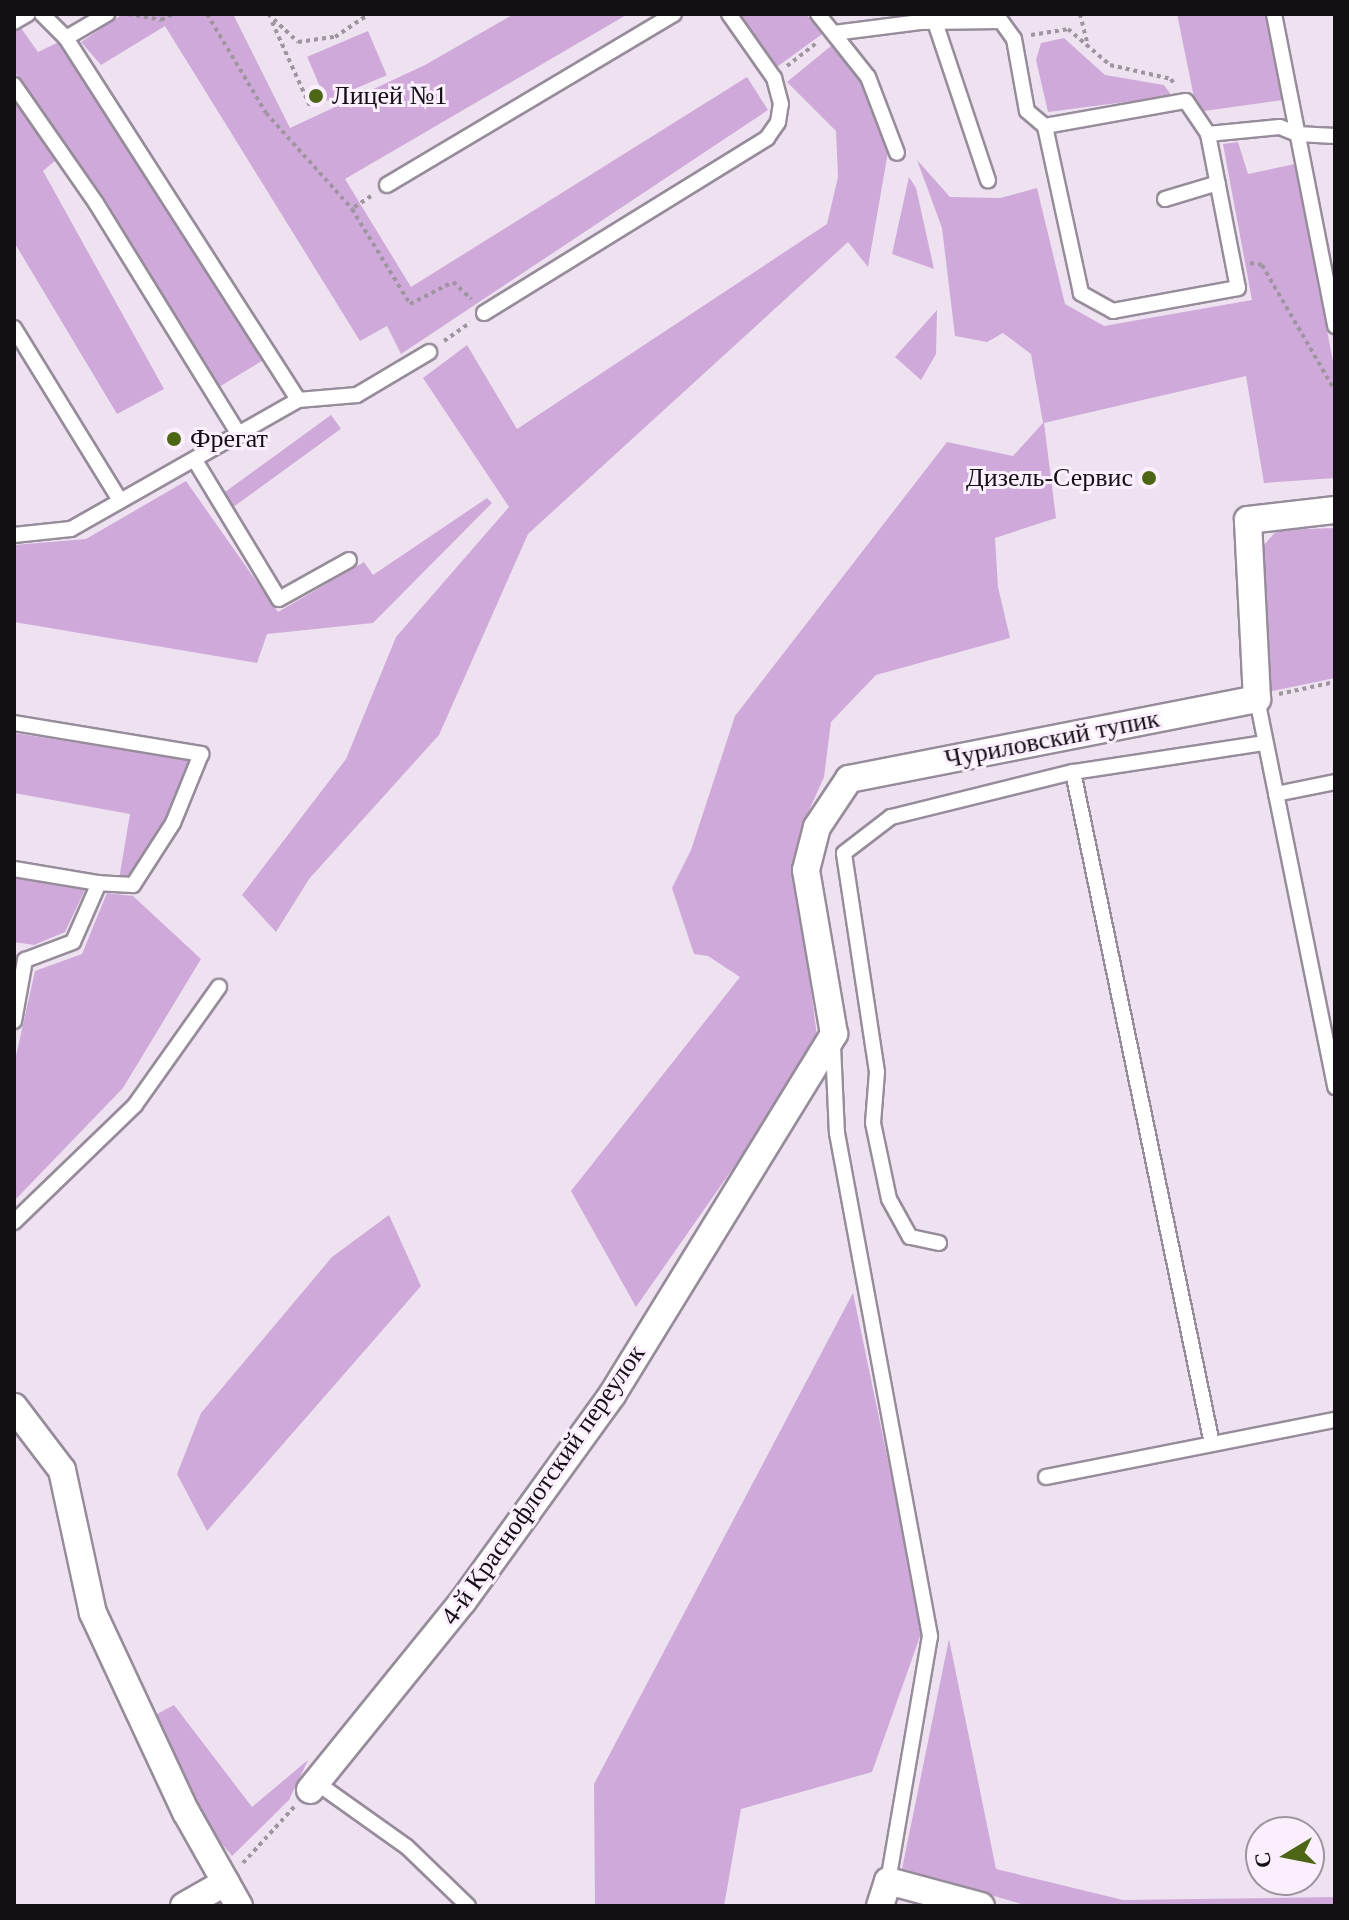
<!DOCTYPE html>
<meta charset="utf-8">
<style>
body{margin:0}
#map{position:relative;width:1349px;height:1920px;overflow:hidden;background:#eee2f1;font-family:Georgia,serif}
div>[style]{position:absolute}
.green>*{inset:0;background:#cfa9d9;transform-origin:0 0}
.path>*{height:4px;margin-top:-2px;transform-origin:0;background:repeating-linear-gradient(90deg,#9e95a0 0 4px,transparent 0 8px)}
.roads{filter:drop-shadow(2px 0 #978c9a) drop-shadow(-2px 0 #978c9a) drop-shadow(0 2px #978c9a) drop-shadow(0 -2px #978c9a)}
.service>*{height:14px;margin:-7px;padding:0 7px;transform-origin:7px;border-radius:7px;background:#fff}
.minor>*{height:26px;margin:-13px;padding:0 13px;transform-origin:13px;border-radius:13px;background:#fff}
.dots>*{width:22px;height:22px;translate:-50% -50%;box-sizing:border-box;border:4px solid #fbeffe;border-radius:50%}
span{translate:-50% -50%;white-space:nowrap;text-align:center;line-height:1.15;-webkit-text-stroke:6px #fbeffe;paint-order:stroke}
.poi-label{font-size:26px;color:#130f14}
.left{translate:0 -50%;text-align:left}
.right{translate:-100% -50%;text-align:right}
.street-label{font-size:26px;color:#130f14}
.frame{position:absolute;inset:0;border:16px solid #130f14;pointer-events:none}
.north{position:absolute;left:1245px;top:1816px;width:80px;height:80px;box-sizing:border-box;background:#fbeffe;border:2px solid #9e95a0;border-radius:50%;rotate:260deg;font-size:22px;font-weight:700;line-height:32px;text-align:center;color:#130f14}
.north::after{content:'';display:block;margin:auto;width:28px;height:36px;background:#4d6616;clip-path:polygon(50% 0,100% 100%,50% 72%,0 100%)}
</style>
<div id="map">
<div class="green">
<i style="clip-path:polygon(123px 14px,233px 14px,290px 128px,425px 65px,514px 14px,628px 14px,345px 179px,411px 287px,747px 77px,768px 110px,401px 354px,387px 326px,360px 341px,165px 26px,101px 65px,81px 42px)"></i>
<i style="clip-path:polygon(739px 14px,805px 14px,825px 32px,774px 69px)"></i>
<i style="clip-path:polygon(1177px 14px,1266px 14px,1283px 100px,1197px 112px)"></i>
<i style="clip-path:polygon(21px 28px,38px 52px,59px 42px,265px 359px,219px 387px,105px 199px,14px 71px,14px 32px)"></i>
<i style="left:368px;top:31px;width:48px;height:66px;rotate:67deg"></i>
<i style="clip-path:polygon(1064px 38px,1105px 75px,1164px 85px,1172px 96px,1048px 112px,1036px 60px,1041px 43px)"></i>
<i style="clip-path:polygon(831px 46px,863px 82px,888px 152px,868px 267px,848px 242px,528px 534px,439px 735px,309px 879px,276px 932px,242px 895px,346px 759px,396px 637px,509px 507px,423px 378px,467px 345px,517px 429px,827px 224px,838px 177px,836px 131px,787px 82px)"></i>
<i style="clip-path:polygon(14px 97px,56px 160px,43px 171px,164px 389px,117px 414px,14px 242px)"></i>
<i style="clip-path:polygon(1238px 142px,1248px 174px,1295px 164px,1335px 372px,1335px 478px,1264px 483px,1246px 376px,1044px 423px,1056px 518px,995px 538px,998px 587px,1010px 638px,876px 675px,831px 722px,824px 777px,802px 826px,797px 884px,817px 1036px,759px 1131px,636px 1307px,571px 1191px,740px 977px,708px 956px,694px 954px,672px 888px,691px 850px,735px 716px,947px 442px,1013px 456px,1043px 423px,1031px 354px,1003px 333px,987px 342px,955px 336px,942px 228px,917px 160px,950px 197px,1000px 198px,1037px 188px,1065px 304px,1104px 326px,1252px 300px,1223px 144px)"></i>
<i style="clip-path:polygon(909px 177px,916px 188px,934px 269px,892px 254px)"></i>
<i style="clip-path:polygon(937px 310px,936px 354px,921px 380px,895px 357px)"></i>
<i style="left:331px;top:415px;width:17px;height:134px;rotate:54deg"></i>
<i style="clip-path:polygon(186px 481px,278px 612px,364px 562px,373px 575px,487px 498px,492px 503px,373px 623px,267px 634px,257px 663px,14px 622px,14px 545px,86px 539px)"></i>
<i style="clip-path:polygon(1335px 528px,1335px 678px,1268px 692px,1259px 551px,1277px 530px)"></i>
<i style="clip-path:polygon(14px 733px,190px 760px,167px 822px,131px 880px,119px 879px,130px 814px,14px 793px)"></i>
<i style="clip-path:polygon(14px 878px,85px 890px,65px 932px,34px 945px,14px 942px)"></i>
<i style="clip-path:polygon(107px 893px,133px 896px,201px 959px,123px 1088px,14px 1201px,14px 1065px,35px 971px,82px 954px)"></i>
<i style="clip-path:polygon(389px 1215px,421px 1286px,207px 1531px,177px 1474px,201px 1413px,332px 1257px)"></i>
<i style="clip-path:polygon(853px 1293px,923px 1628px,872px 1772px,741px 1809px,724px 1906px,595px 1906px,594px 1784px)"></i>
<i style="clip-path:polygon(949px 1639px,996px 1869px,1123px 1900px,1335px 1897px,1335px 1906px,1028px 1906px,902px 1869px)"></i>
<i style="clip-path:polygon(174px 1705px,252px 1807px,308px 1760px,289px 1800px,232px 1856px,199px 1816px,169px 1751px,157px 1714px)"></i>
</div>
<div class="path">
<i style="left:128px;top:14px;width:34px;rotate:10deg"></i>
<i style="left:161px;top:20px;width:13px;rotate:-27deg"></i>
<i style="left:207px;top:14px;width:115px;rotate:59.2deg"></i>
<i style="left:266px;top:113px;width:129px;rotate:48.1deg"></i>
<i style="left:268px;top:14px;width:41px;rotate:43deg"></i>
<i style="left:298px;top:42px;width:37px;rotate:-8deg"></i>
<i style="left:335px;top:37px;width:41px;rotate:-34.1deg"></i>
<i style="left:1080px;top:14px;width:30px;rotate:76deg"></i>
<i style="left:272px;top:22px;width:92px;rotate:65.7deg"></i>
<i style="left:1031px;top:35px;width:37px;rotate:-9deg"></i>
<i style="left:1068px;top:29px;width:55px;rotate:40.6deg"></i>
<i style="left:1110px;top:65px;width:63px;rotate:12.9deg"></i>
<i style="left:1171px;top:79px;width:8px;rotate:60deg"></i>
<i style="left:787px;top:66px;width:39px;rotate:-38deg"></i>
<i style="left:371px;top:196px;width:23px;rotate:146deg"></i>
<i style="left:352px;top:209px;width:111px;rotate:58.6deg"></i>
<i style="left:410px;top:304px;width:48px;rotate:-27.1deg"></i>
<i style="left:453px;top:282px;width:25px;rotate:43deg"></i>
<i style="left:1250px;top:263px;width:12px;rotate:9deg"></i>
<i style="left:1262px;top:265px;width:146px;rotate:59.9deg"></i>
<i style="left:444px;top:341px;width:32px;rotate:-35deg"></i>
<i style="left:1279px;top:694px;width:57px;rotate:-12.1deg"></i>
<i style="left:243px;top:1863px;width:76px;rotate:-47.7deg"></i>
</div>
<div class="roads">
<div class="service">
<i style="left:42px;top:14px;width:34px;rotate:45deg"></i>
<i style="left:66px;top:38px;width:430px;rotate:57.3deg"></i>
<i style="left:818px;top:14px;width:80px;rotate:51.6deg"></i>
<i style="left:868px;top:77px;width:81px;rotate:69.1deg"></i>
<i style="left:1274px;top:14px;width:318px;rotate:78.9deg"></i>
<i style="left:14px;top:22px;width:16px;rotate:-30deg"></i>
<i style="left:935px;top:22px;width:167px;rotate:71.5deg"></i>
<i style="left:834px;top:33px;width:87px;rotate:-7.3deg"></i>
<i style="left:920px;top:22px;width:81px;rotate:-0.7deg"></i>
<i style="left:1001px;top:21px;width:22px;rotate:54deg"></i>
<i style="left:1014px;top:39px;width:73px;rotate:79.8deg"></i>
<i style="left:1027px;top:111px;width:23px;rotate:40deg"></i>
<i style="left:1045px;top:126px;width:143px;rotate:-10.1deg"></i>
<i style="left:1186px;top:101px;width:40px;rotate:56deg"></i>
<i style="left:1208px;top:134px;width:157px;rotate:79deg"></i>
<i style="left:1238px;top:288px;width:127px;rotate:169.6deg"></i>
<i style="left:1113px;top:311px;width:37px;rotate:-151deg"></i>
<i style="left:1081px;top:293px;width:171px;rotate:-102.2deg"></i>
<i style="left:66px;top:38px;width:48px;rotate:-30.3deg"></i>
<i style="left:14px;top:85px;width:144px;rotate:55.2deg"></i>
<i style="left:96px;top:203px;width:274px;rotate:58.3deg"></i>
<i style="left:1208px;top:134px;width:72px;rotate:-5.6deg"></i>
<i style="left:1280px;top:127px;width:18px;rotate:22deg"></i>
<i style="left:1297px;top:134px;width:38px;rotate:3deg"></i>
<i style="left:387px;top:185px;width:334px;rotate:-30.8deg"></i>
<i style="left:1165px;top:199px;width:55px;rotate:-16.8deg"></i>
<i style="left:484px;top:313px;width:333px;rotate:-31.7deg"></i>
<i style="left:767px;top:138px;width:19px;rotate:-55deg"></i>
<i style="left:778px;top:122px;width:18px;rotate:-81deg"></i>
<i style="left:781px;top:104px;width:27px;rotate:-105deg"></i>
<i style="left:774px;top:78px;width:78px;rotate:-125.1deg"></i>
<i style="left:14px;top:328px;width:202px;rotate:58.4deg"></i>
<i style="left:196px;top:462px;width:160px;rotate:58.8deg"></i>
<i style="left:279px;top:599px;width:80px;rotate:-29.1deg"></i>
<i style="left:14px;top:535px;width:57px;rotate:-6deg"></i>
<i style="left:71px;top:529px;width:261px;rotate:-29.6deg"></i>
<i style="left:298px;top:400px;width:59px;rotate:-4.8deg"></i>
<i style="left:357px;top:395px;width:84px;rotate:-30.8deg"></i>
<i style="left:1257px;top:699px;width:396px;rotate:78.6deg"></i>
<i style="left:14px;top:723px;width:190px;rotate:9.4deg"></i>
<i style="left:201px;top:754px;width:74px;rotate:112.1deg"></i>
<i style="left:173px;top:823px;width:74px;rotate:122.8deg"></i>
<i style="left:133px;top:885px;width:34px;rotate:-177deg"></i>
<i style="left:1073px;top:772px;width:686px;rotate:78.31deg"></i>
<i style="left:1276px;top:794px;width:60px;rotate:-11.5deg"></i>
<i style="left:14px;top:869px;width:86px;rotate:9.4deg"></i>
<i style="left:99px;top:883px;width:64px;rotate:113.8deg"></i>
<i style="left:73px;top:942px;width:51px;rotate:159.4deg"></i>
<i style="left:25px;top:960px;width:62px;rotate:100.2deg"></i>
<i style="left:833px;top:1046px;width:87px;rotate:87.4deg"></i>
<i style="left:837px;top:1133px;width:512px;rotate:79.52deg"></i>
<i style="left:930px;top:1636px;width:249px;rotate:99.7deg"></i>
<i style="left:14px;top:1222px;width:168px;rotate:-44deg"></i>
<i style="left:135px;top:1105px;width:145px;rotate:-54.6deg"></i>
<i style="left:939px;top:1243px;width:30px;rotate:-168deg"></i>
<i style="left:910px;top:1237px;width:43px;rotate:-118.9deg"></i>
<i style="left:889px;top:1199px;width:78px;rotate:-101.9deg"></i>
<i style="left:873px;top:1123px;width:51px;rotate:-85.5deg"></i>
<i style="left:877px;top:1072px;width:221px;rotate:-98.6deg"></i>
<i style="left:844px;top:853px;width:59px;rotate:-37.5deg"></i>
<i style="left:891px;top:817px;width:187px;rotate:-13.9deg"></i>
<i style="left:1073px;top:772px;width:194px;rotate:-8.6deg"></i>
<i style="left:1046px;top:1477px;width:295px;rotate:-11.2deg"></i>
<i style="left:317px;top:1783px;width:110px;rotate:35.4deg"></i>
<i style="left:407px;top:1847px;width:85px;rotate:44deg"></i>
</div>
<div class="minor">
<i style="left:14px;top:1407px;width:79px;rotate:52.7deg"></i>
<i style="left:62px;top:1470px;width:146px;rotate:77.8deg"></i>
<i style="left:93px;top:1613px;width:220px;rotate:65deg"></i>
<i style="left:186px;top:1812px;width:108px;rotate:60.6deg"></i>
<i style="left:310px;top:1790px;width:243px;rotate:-51deg"></i>
<i style="left:463px;top:1601px;width:254px;rotate:-54.1deg"></i>
<i style="left:612px;top:1395px;width:424px;rotate:-58.4deg"></i>
<i style="left:834px;top:1034px;width:166px;rotate:-99.7deg"></i>
<i style="left:806px;top:870px;width:44px;rotate:-75.7deg"></i>
<i style="left:817px;top:827px;width:58px;rotate:-56.3deg"></i>
<i style="left:849px;top:779px;width:416px;rotate:-11.1deg"></i>
<i style="left:1257px;top:699px;width:179px;rotate:-92.9deg"></i>
<i style="left:1248px;top:520px;width:88px;rotate:-6.6deg"></i>
<i style="left:184px;top:1906px;width:48px;rotate:-29.7deg"></i>
<i style="left:880px;top:1906px;width:26px;rotate:-72deg"></i>
<i style="left:888px;top:1881px;width:96px;rotate:15deg"></i>
</div>
</div>
<div class="dots">
<i style="left:316px;top:96px;background:#4d6616"></i>
<i style="left:174px;top:439px;background:#4d6616"></i>
<i style="left:1149px;top:478px;background:#4d6616"></i>
</div>
<div class="poi-label">
<span class="left" style="left:332px;top:96px">Лицей №1</span>
<span class="left" style="left:190px;top:439px">Фрегат</span>
<span class="right" style="left:1133px;top:478px">Дизель-Сервис</span>
</div>
<div class="street-label">
<span style="left:1052px;top:739px;rotate:-11deg">Чуриловский тупик</span>
<span style="left:543px;top:1485px;rotate:-55deg">4-й Краснофлотский переулок</span>
</div>
<div class="frame"></div>
<div class="north">С</div>
</div>
